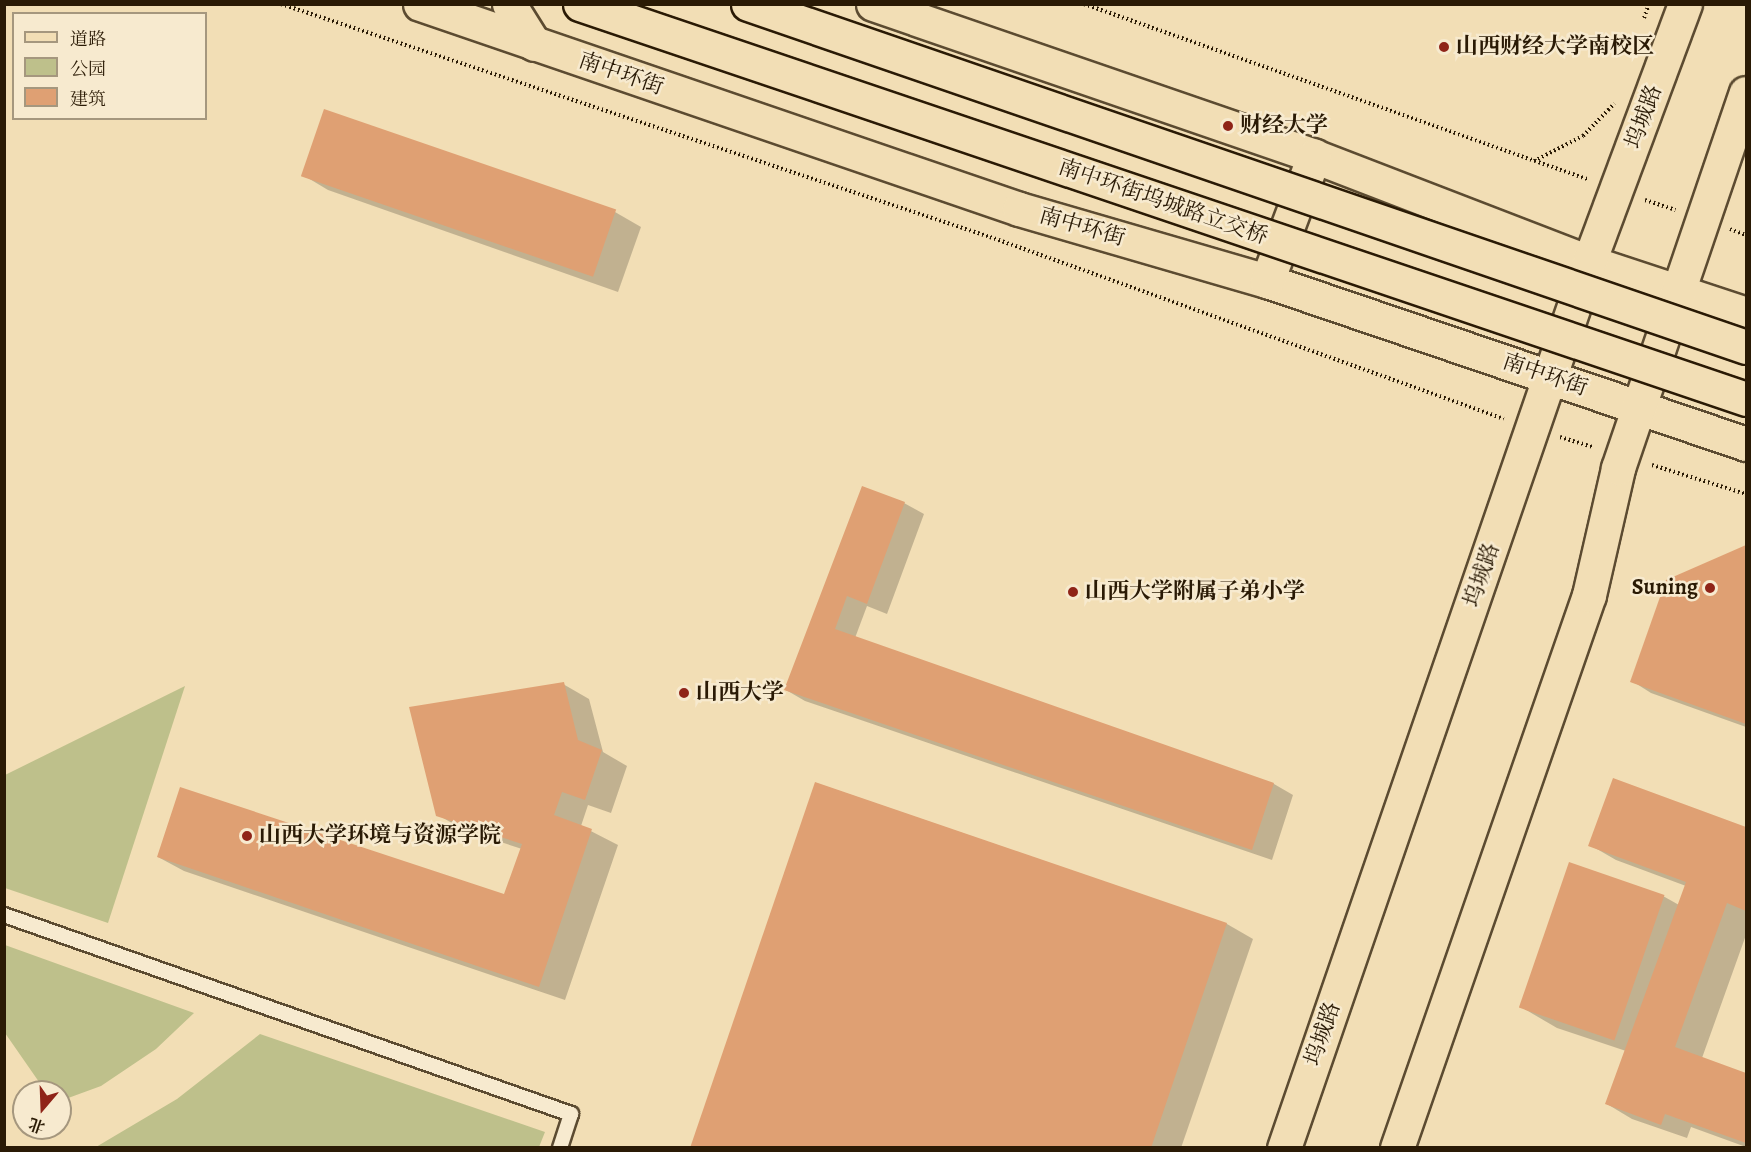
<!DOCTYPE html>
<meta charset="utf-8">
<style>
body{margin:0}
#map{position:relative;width:1751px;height:1152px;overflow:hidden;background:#f2deb5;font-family:Alegreya,"Noto Serif SC",serif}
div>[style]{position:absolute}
.green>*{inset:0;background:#bec08b}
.shadow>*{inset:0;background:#0003}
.building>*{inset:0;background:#dfa073;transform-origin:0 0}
.path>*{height:4px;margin-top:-2px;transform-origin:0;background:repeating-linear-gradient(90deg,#2a1a05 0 1.5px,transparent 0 4.5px)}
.roads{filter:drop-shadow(2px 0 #5c4b31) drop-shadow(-2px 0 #5c4b31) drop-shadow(0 2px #5c4b31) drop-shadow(0 -2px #5c4b31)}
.service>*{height:14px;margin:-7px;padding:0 7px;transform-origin:7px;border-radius:7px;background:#f7eacf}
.primary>*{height:33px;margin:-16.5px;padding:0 16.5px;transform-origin:16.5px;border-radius:16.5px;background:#f2deb5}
.trunk>*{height:33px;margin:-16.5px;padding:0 16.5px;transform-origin:16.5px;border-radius:16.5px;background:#f2deb5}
.bridges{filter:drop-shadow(2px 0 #2a1a05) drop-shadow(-2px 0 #2a1a05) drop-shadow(0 2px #2a1a05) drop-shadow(0 -2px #2a1a05)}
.trunk-bridge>*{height:33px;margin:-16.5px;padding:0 16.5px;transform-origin:16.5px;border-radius:16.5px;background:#f2deb5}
.dots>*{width:16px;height:16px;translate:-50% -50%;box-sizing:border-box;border:3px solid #f7eacf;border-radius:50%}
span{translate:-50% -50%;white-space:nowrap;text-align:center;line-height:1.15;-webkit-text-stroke:5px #f7eacf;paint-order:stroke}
.poi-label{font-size:22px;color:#2a1a05;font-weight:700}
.left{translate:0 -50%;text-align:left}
.right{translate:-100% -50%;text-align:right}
.street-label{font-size:22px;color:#2a1a05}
.frame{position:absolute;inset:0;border:6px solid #2a1a05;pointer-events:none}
.legend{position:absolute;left:12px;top:12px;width:195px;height:108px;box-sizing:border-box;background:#f7eacf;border:2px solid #a5977e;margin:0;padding:8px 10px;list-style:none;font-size:18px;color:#2a1a05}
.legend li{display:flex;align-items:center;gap:12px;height:30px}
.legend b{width:30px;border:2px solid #a5977e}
.north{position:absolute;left:12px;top:1080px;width:60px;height:60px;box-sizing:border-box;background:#f7eacf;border:2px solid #a5977e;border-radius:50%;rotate:199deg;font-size:16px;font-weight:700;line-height:24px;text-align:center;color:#2a1a05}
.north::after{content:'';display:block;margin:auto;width:21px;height:27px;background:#8f2418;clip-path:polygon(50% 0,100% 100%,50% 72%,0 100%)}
</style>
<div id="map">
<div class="green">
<i style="clip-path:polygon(185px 686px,108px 923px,5px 888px,5px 775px)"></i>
<i style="clip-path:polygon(4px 945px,5px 945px,194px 1013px,156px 1049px,101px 1086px,60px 1101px,60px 1092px,46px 1092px,5px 1033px)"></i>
<i style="clip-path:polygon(260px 1034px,545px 1132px,539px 1147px,96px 1147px,177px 1099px)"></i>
</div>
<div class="shadow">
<i style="clip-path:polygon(303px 175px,615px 212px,641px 227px,618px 292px,328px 190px)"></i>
<i style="clip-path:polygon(904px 503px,924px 514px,887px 614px,867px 606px,855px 638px,1274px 784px,1293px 795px,1272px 860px,805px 701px,786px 690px)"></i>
<i style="clip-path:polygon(1746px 547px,1746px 727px,1651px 693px,1632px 681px,1667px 582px)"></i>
<i style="clip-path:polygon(563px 684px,589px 699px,603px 752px,627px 766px,611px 813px,588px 805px,581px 826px,618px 845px,565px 1000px,184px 871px,158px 857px,505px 896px,522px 849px,464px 830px,438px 815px)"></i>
<i style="clip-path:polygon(1614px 780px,1746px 828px,1746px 935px,1702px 1058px,1746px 1074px,1746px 1147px,1691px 1127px,1687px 1138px,1632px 1119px,1607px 1104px,1626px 1051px,1557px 1028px,1521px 1007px,1663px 896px,1679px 905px,1686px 886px,1616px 860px,1590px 845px)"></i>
<i style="clip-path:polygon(816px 783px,1227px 924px,1253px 939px,1181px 1148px,691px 1148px)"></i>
</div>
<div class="building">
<i style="left:324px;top:109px;width:309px;height:71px;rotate:19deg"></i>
<i style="clip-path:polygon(862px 486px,905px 502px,867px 604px,847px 596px,835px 629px,1274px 783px,1252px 850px,784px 690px)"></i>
<i style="clip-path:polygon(1746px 545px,1746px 724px,1630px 682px,1666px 580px)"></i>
<i style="clip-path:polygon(564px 682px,578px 740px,602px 750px,585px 800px,562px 792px,554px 815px,592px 829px,539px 987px,157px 857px,180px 787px,504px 894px,522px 844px,436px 816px,409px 707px)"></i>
<i style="clip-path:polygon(1613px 778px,1746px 827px,1746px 911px,1727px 903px,1675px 1047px,1746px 1073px,1746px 1143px,1665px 1114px,1661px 1125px,1605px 1104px,1686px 882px,1588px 846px)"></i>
<i style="clip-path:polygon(815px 782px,1227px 923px,1151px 1148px,690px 1148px)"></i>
<i style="left:1569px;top:862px;width:101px;height:154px;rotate:19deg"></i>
</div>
<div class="path">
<i style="left:281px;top:4px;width:746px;rotate:18.19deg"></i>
<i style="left:990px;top:237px;width:545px;rotate:19.5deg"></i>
<i style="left:1084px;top:4px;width:533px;rotate:19.18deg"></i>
<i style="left:1644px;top:18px;width:15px;rotate:-70deg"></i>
<i style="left:1534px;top:161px;width:55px;rotate:-27deg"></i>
<i style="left:1583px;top:136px;width:45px;rotate:-45.9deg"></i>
<i style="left:1645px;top:200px;width:32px;rotate:18deg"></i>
<i style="left:1730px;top:229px;width:17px;rotate:21deg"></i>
<i style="left:1560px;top:437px;width:34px;rotate:17deg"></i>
<i style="left:1652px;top:465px;width:98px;rotate:17.1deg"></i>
</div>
<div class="roads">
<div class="service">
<i style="left:4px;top:915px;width:601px;rotate:19.34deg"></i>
<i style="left:571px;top:1114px;width:36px;rotate:108deg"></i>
</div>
<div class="primary">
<i style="left:420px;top:4px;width:633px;rotate:18.89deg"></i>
<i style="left:1019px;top:209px;width:258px;rotate:16.2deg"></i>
<i style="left:1267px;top:281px;width:506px;rotate:18.79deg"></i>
<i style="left:873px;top:4px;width:466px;rotate:19deg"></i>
<i style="left:1314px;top:156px;width:295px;rotate:21.1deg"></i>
<i style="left:1589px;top:262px;width:165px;rotate:18.3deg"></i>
<i style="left:1284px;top:1148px;width:937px;rotate:-71deg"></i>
<i style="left:1589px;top:262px;width:275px;rotate:-69.6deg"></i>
<i style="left:1397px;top:1148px;width:585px;rotate:-70.85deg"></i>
<i style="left:1589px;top:595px;width:130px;rotate:-77.1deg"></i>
<i style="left:1618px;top:468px;width:396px;rotate:-71.2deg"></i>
</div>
<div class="trunk">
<i style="left:509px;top:4px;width:47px;rotate:58deg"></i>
<i style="left:1267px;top:281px;width:134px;rotate:-69.4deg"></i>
</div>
</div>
<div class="bridges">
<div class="trunk-bridge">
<i style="left:580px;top:4px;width:1231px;rotate:18.71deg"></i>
<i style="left:748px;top:4px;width:1055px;rotate:18.97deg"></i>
</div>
</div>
<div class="dots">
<i style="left:1444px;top:47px;background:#8f2418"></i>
<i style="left:1228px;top:126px;background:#8f2418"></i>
<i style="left:1710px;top:588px;background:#8f2418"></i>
<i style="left:1073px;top:592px;background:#8f2418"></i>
<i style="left:684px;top:693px;background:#8f2418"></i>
<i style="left:247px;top:836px;background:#8f2418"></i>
</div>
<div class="poi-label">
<span class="left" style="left:1456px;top:47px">山西财经大学南校区</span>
<span class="left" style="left:1240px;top:126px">财经大学</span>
<span class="right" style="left:1698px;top:588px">Suning</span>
<span class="left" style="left:1085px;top:592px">山西大学附属子弟小学</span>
<span class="left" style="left:696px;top:693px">山西大学</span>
<span class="left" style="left:259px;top:836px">山西大学环境与资源学院</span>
</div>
<div class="street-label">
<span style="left:621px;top:74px;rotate:19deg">南中环街</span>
<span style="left:1644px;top:117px;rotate:-70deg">坞城路</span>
<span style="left:1163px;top:202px;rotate:19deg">南中环街坞城路立交桥</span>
<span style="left:1082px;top:227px;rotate:16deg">南中环街</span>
<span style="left:1545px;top:375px;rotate:19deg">南中环街</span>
<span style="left:1482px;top:575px;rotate:-71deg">坞城路</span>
<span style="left:1323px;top:1034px;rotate:-71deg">坞城路</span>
</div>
<div class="frame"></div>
<ul class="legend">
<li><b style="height:8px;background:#f2deb5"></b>道路</li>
<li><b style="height:16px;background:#bec08b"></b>公园</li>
<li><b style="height:16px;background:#dfa073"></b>建筑</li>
</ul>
<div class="north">北</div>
</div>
